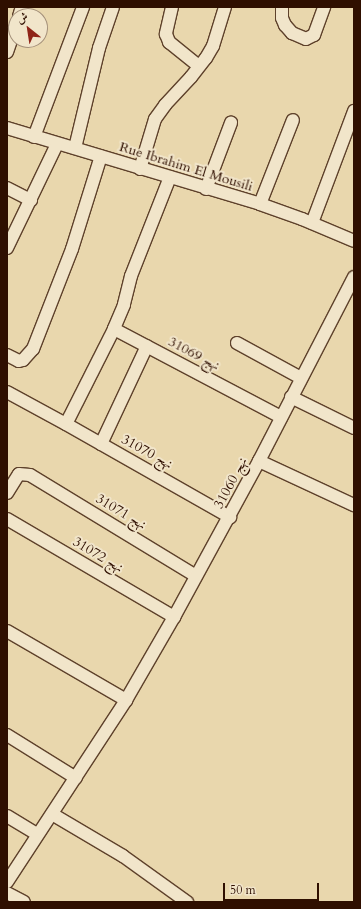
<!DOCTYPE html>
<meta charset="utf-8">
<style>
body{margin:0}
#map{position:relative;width:361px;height:909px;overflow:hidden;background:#e9d7ad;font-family:Cardo,Amiri,serif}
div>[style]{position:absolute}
.roads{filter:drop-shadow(1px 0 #5e412b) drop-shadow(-1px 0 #5e412b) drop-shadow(0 1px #5e412b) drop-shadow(0 -1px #5e412b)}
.minor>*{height:12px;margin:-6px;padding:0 6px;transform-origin:6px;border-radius:6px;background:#f1e5ca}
span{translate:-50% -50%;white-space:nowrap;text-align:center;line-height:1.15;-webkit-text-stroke:4px #f1e5ca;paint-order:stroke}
.street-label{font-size:14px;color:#2f0f00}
.frame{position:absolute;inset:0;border:8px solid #2f0f00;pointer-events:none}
.north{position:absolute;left:8px;top:8px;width:40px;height:40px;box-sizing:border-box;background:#f1e5ca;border:1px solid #a38f79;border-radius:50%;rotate:330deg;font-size:11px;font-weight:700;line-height:16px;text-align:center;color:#2f0f00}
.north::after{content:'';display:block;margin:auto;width:14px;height:18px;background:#8f2418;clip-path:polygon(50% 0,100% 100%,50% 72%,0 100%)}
.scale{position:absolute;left:223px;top:883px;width:96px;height:18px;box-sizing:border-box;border:2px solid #2f0f00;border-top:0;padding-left:5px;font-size:12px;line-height:14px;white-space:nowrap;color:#2f0f00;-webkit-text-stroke:3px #f1e5ca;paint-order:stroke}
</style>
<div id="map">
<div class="roads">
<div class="minor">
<i style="left:172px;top:7px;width:28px;rotate:103deg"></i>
<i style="left:166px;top:34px;width:9px;rotate:69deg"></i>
<i style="left:169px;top:42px;width:38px;rotate:39deg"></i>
<i style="left:282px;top:7px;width:11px;rotate:90deg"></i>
<i style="left:282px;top:18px;width:8px;rotate:67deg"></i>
<i style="left:285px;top:25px;width:11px;rotate:49deg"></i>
<i style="left:292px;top:33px;width:15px;rotate:23deg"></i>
<i style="left:306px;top:39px;width:9px;rotate:-27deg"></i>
<i style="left:314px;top:35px;width:30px;rotate:-70deg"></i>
<i style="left:19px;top:16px;width:9px;rotate:-72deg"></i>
<i style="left:7px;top:52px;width:28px;rotate:-71deg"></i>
<i style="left:7px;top:128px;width:264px;rotate:16.7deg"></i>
<i style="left:260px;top:204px;width:45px;rotate:19.7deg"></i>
<i style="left:302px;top:219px;width:56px;rotate:22.9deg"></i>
<i style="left:34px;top:137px;width:139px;rotate:-69.3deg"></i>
<i style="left:75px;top:148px;width:103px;rotate:-76.5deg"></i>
<i style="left:99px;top:48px;width:43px;rotate:-71.1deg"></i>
<i style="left:140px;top:169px;width:52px;rotate:-73.3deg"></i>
<i style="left:155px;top:119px;width:17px;rotate:-54deg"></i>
<i style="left:165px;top:105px;width:38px;rotate:-47deg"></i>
<i style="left:191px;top:77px;width:24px;rotate:-52deg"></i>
<i style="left:206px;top:58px;width:14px;rotate:-60deg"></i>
<i style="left:213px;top:46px;width:41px;rotate:-72.9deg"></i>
<i style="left:170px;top:177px;width:106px;rotate:111.5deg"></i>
<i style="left:131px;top:276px;width:30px;rotate:104deg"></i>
<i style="left:124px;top:305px;width:26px;rotate:113deg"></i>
<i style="left:114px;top:329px;width:106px;rotate:116.8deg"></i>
<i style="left:66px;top:424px;width:189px;rotate:29.6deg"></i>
<i style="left:7px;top:188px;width:27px;rotate:27deg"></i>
<i style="left:206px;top:189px;width:71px;rotate:-69.3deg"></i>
<i style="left:260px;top:204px;width:90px;rotate:-68.6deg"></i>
<i style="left:312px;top:223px;width:120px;rotate:-69.4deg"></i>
<i style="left:7px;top:248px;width:115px;rotate:-64.3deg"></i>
<i style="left:114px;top:329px;width:189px;rotate:27.8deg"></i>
<i style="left:237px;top:343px;width:73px;rotate:28.7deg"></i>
<i style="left:7px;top:355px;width:13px;rotate:27deg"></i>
<i style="left:19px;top:361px;width:4px;rotate:-14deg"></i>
<i style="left:23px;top:360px;width:15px;rotate:-48deg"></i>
<i style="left:33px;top:349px;width:107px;rotate:-68.7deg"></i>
<i style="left:72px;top:249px;width:97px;rotate:-72.7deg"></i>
<i style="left:7px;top:392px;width:67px;rotate:28.5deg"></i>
<i style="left:291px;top:397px;width:70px;rotate:26.2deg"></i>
<i style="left:101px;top:444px;width:108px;rotate:-64.9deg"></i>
<i style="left:259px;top:461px;width:105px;rotate:24.9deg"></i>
<i style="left:7px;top:493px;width:22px;rotate:-58deg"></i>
<i style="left:19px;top:474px;width:11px;rotate:5deg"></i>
<i style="left:30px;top:475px;width:194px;rotate:31.3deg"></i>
<i style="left:7px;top:519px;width:194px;rotate:30.4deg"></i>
<i style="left:7px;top:631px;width:138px;rotate:30.1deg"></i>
<i style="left:7px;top:735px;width:81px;rotate:31.9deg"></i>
<i style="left:52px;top:814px;width:82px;rotate:30.6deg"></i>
<i style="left:123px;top:856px;width:79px;rotate:35.7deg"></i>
<i style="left:7px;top:816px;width:35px;rotate:31deg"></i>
<i style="left:7px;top:882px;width:217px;rotate:-56.8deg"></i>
<i style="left:126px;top:700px;width:96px;rotate:-60deg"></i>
<i style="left:174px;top:617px;width:178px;rotate:-61.4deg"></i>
<i style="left:259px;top:461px;width:207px;rotate:-62.7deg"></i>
<i style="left:7px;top:893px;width:19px;rotate:28deg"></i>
</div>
</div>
<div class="street-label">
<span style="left:186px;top:167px;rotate:17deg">Rue Ibrahim El Mousili</span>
<span style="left:194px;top:354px;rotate:28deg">نهج 31069</span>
<span style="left:147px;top:452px;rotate:29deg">نهج 31070</span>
<span style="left:231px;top:483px;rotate:-62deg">نهج 31060</span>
<span style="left:121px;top:512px;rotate:31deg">نهج 31071</span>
<span style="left:98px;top:555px;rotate:31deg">نهج 31072</span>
</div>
<div class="frame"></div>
<div class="north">ش</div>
<div class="scale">50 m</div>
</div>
